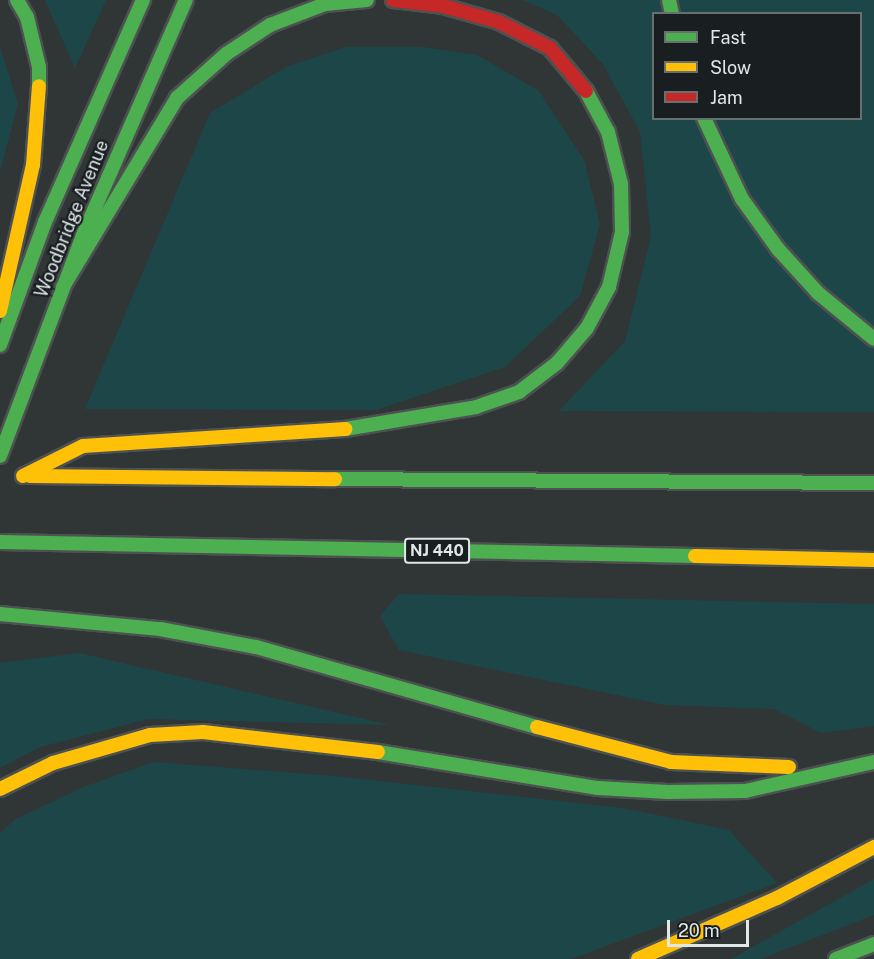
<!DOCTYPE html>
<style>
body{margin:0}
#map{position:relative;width:874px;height:959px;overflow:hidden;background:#303636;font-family:"Public Sans",sans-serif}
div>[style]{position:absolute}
.green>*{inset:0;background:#1d4649}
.roads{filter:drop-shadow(2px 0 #4d5152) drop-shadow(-2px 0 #4d5152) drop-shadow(0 2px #4d5152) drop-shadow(0 -2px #4d5152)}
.fast>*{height:14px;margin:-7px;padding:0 7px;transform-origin:7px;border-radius:7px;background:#4caf50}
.slow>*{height:14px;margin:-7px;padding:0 7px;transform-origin:7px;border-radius:7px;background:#ffc107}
.jam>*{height:14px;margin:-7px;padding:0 7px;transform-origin:7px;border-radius:7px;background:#c62828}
span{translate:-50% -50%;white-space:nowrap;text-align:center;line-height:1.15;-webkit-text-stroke:4.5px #191f20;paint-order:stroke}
.shield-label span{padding:2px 4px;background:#191f20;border:2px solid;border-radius:4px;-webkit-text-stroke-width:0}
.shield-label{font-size:16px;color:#dfe7e8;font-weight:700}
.street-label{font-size:18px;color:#dfe7e8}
.legend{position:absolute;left:652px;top:12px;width:210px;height:108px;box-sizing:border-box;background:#191f20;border:2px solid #686f70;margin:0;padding:8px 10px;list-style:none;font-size:18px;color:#dfe7e8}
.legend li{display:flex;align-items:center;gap:12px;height:30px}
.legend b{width:30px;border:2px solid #686f70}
.scale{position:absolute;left:667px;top:920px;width:82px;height:27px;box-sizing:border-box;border:3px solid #dfe7e8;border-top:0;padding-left:8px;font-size:18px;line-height:21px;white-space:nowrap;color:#dfe7e8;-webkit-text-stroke:4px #191f20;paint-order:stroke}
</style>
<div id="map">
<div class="green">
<i style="clip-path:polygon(45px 0,106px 0,75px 68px)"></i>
<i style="clip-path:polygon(evenodd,523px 0,874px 0,874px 412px,559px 411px,625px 341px,651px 236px,640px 132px,603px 64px,557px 15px,523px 0,654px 14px,860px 14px,860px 118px,654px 118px,654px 14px)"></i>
<i style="clip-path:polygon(0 47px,18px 104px,0 171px)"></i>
<i style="clip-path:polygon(346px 47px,424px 47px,477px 55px,539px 91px,584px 160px,600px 224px,580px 296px,505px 367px,376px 410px,85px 409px,210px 113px,286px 67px)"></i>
<i style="clip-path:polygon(399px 594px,874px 604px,874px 726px,821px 733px,774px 709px,665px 705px,399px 650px,380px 616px)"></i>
<i style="clip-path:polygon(79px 653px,390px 725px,148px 719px,40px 747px,0 768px,0 663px)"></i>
<i style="clip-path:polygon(154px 762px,334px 776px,623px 808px,729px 830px,777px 883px,571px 959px,0 959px,0 833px,16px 819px,83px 787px)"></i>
<i style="clip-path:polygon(874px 879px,874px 915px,761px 959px,731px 959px)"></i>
</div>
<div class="roads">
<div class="fast">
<i style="left:17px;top:0;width:20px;rotate:60deg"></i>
<i style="left:27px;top:17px;width:51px;rotate:76.5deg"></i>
<i style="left:39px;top:67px;width:19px;rotate:90deg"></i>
<i style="left:669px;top:0;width:14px;rotate:78deg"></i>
<i style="left:704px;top:118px;width:89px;rotate:64.9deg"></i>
<i style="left:742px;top:199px;width:62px;rotate:54.2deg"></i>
<i style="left:778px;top:249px;width:59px;rotate:47.7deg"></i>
<i style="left:818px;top:293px;width:72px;rotate:39.4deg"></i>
<i style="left:63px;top:287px;width:221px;rotate:-58.9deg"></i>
<i style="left:177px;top:98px;width:66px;rotate:-41.9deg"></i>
<i style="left:226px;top:54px;width:53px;rotate:-33.4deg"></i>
<i style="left:270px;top:25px;width:59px;rotate:-20.9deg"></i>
<i style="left:325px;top:4px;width:42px;rotate:-5.4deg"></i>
<i style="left:0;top:345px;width:131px;rotate:-69.9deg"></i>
<i style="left:45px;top:222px;width:243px;rotate:-66.2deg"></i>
<i style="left:345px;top:429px;width:133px;rotate:-9.5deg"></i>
<i style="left:476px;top:407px;width:46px;rotate:-19.2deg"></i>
<i style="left:519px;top:392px;width:48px;rotate:-37.3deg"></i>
<i style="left:557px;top:363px;width:46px;rotate:-49.4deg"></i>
<i style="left:587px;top:328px;width:47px;rotate:-61.8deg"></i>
<i style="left:609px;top:287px;width:57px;rotate:-76.7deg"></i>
<i style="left:622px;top:232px;width:48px;rotate:-91.2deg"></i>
<i style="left:621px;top:184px;width:54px;rotate:-104deg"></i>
<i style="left:608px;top:132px;width:47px;rotate:-118.2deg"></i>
<i style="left:0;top:456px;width:238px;rotate:-69.4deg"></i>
<i style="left:84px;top:233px;width:254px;rotate:-66.4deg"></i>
<i style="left:335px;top:479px;width:539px;rotate:0.43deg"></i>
<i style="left:0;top:542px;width:695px;rotate:1.15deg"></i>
<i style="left:0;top:614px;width:161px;rotate:5.4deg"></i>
<i style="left:160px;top:629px;width:98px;rotate:10.6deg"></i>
<i style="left:256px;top:647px;width:292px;rotate:15.9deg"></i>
<i style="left:378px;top:752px;width:223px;rotate:9.3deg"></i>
<i style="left:598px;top:788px;width:70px;rotate:3.3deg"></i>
<i style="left:668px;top:792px;width:77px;rotate:-0.7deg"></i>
<i style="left:745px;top:791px;width:132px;rotate:-12.7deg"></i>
<i style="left:836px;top:959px;width:41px;rotate:-21.5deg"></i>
</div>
<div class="slow">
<i style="left:0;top:311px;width:150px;rotate:-77.3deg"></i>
<i style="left:33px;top:165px;width:79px;rotate:-85.7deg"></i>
<i style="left:23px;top:476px;width:67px;rotate:-26.6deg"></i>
<i style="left:83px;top:446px;width:263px;rotate:-3.7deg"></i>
<i style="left:30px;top:476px;width:305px;rotate:0.6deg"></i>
<i style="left:695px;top:556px;width:179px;rotate:1.3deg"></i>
<i style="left:537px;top:727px;width:138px;rotate:14.6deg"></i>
<i style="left:671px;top:762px;width:118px;rotate:2.4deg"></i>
<i style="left:0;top:789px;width:59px;rotate:-26.1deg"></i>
<i style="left:53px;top:763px;width:101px;rotate:-16.1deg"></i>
<i style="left:150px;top:735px;width:53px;rotate:-3.2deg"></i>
<i style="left:203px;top:732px;width:176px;rotate:6.5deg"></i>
<i style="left:638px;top:959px;width:152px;rotate:-23.7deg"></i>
<i style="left:777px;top:898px;width:110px;rotate:-27.7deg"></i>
</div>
<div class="jam">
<i style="left:393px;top:0;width:50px;rotate:6.8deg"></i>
<i style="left:443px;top:6px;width:58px;rotate:15.9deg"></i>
<i style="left:499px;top:22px;width:57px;rotate:27deg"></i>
<i style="left:550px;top:48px;width:56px;rotate:50.1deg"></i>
</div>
</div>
<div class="shield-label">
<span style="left:437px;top:551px">NJ 440</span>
</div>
<div class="street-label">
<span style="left:72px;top:219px;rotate:-68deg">Woodbridge Avenue</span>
</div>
<ul class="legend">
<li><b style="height:8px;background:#4caf50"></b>Fast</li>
<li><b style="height:8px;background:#ffc107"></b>Slow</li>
<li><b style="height:8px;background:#c62828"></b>Jam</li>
</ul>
<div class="scale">20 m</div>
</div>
